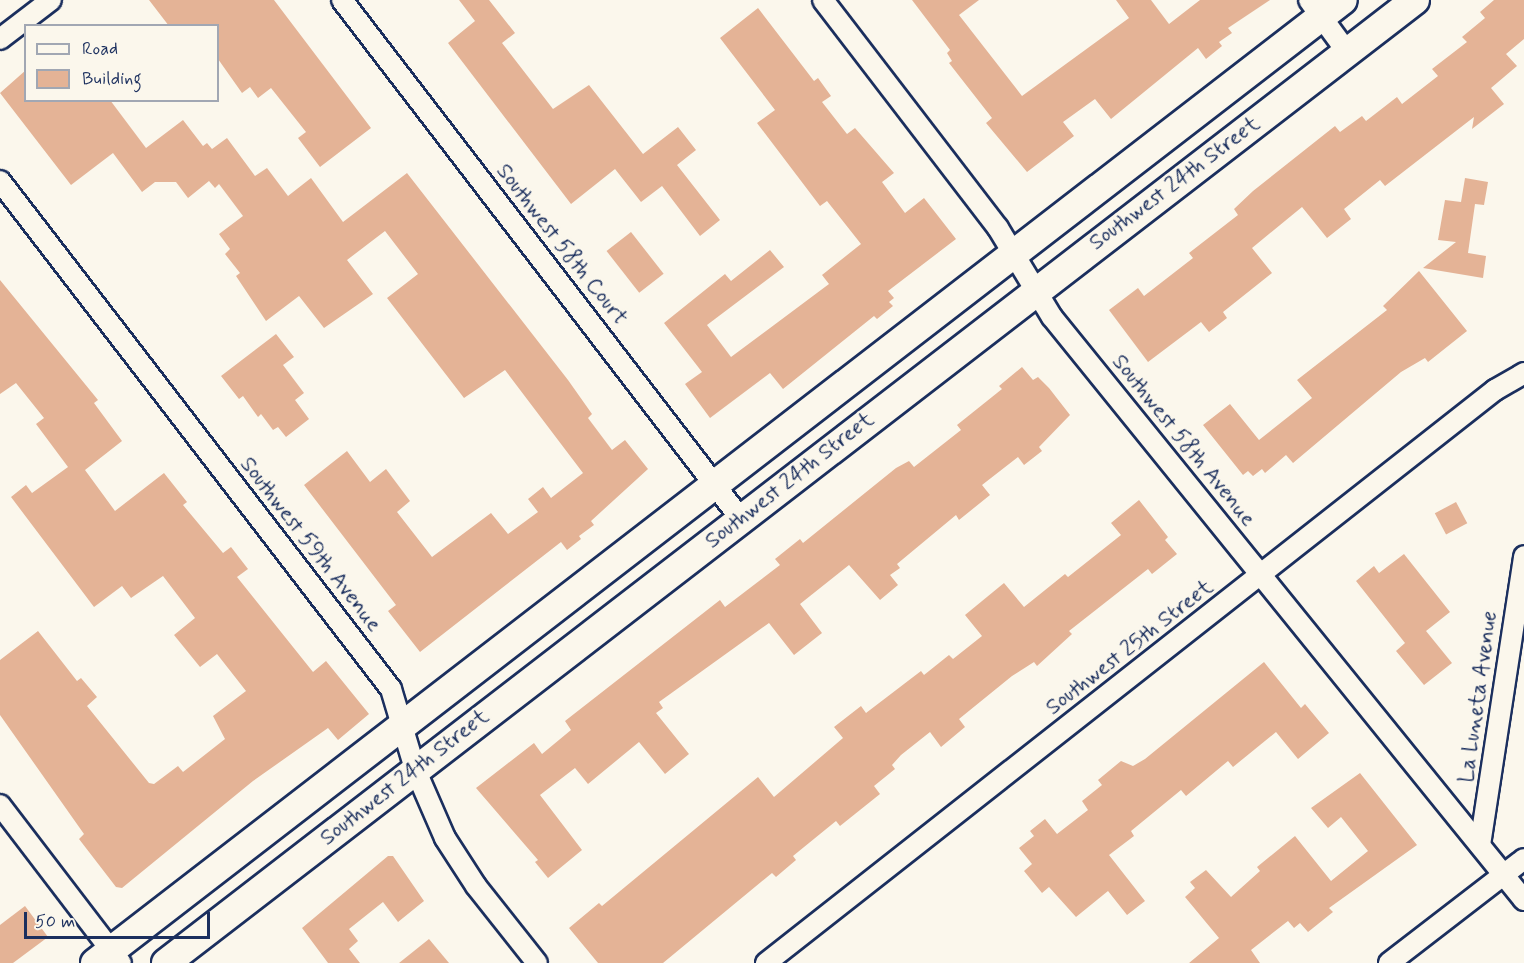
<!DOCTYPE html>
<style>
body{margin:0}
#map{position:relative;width:1524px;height:963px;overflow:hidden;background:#fbf7ec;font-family:Mynerve,sans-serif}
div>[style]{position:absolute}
.building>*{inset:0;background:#e4b396;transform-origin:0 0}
.roads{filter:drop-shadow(2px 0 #1b2f5e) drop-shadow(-2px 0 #1b2f5e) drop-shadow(0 2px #1b2f5e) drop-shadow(0 -2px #1b2f5e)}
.minor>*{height:20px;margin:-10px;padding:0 10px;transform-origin:10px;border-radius:10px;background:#fbf7ec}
.secondary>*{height:28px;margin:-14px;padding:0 14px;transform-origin:14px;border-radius:14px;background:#fbf7ec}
span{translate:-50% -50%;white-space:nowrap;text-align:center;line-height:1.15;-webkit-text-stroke:4.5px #fbf7ec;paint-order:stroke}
.street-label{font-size:22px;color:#1b2f5e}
.legend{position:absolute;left:24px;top:24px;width:195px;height:78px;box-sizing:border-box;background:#fbf7ec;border:2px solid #a1a7b3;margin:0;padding:8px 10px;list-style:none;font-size:18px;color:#1b2f5e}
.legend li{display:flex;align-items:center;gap:12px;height:30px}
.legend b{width:30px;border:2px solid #a1a7b3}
.scale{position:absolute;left:24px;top:912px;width:186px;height:27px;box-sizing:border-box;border:3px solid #1b2f5e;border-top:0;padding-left:8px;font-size:18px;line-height:21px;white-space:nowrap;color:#1b2f5e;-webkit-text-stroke:4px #fbf7ec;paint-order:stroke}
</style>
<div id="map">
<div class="building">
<i style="clip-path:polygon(149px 0,274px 0,371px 128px,320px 167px,298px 138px,306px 132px,271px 88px,258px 98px,250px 87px,242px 93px,218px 59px,218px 26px,169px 26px)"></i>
<i style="clip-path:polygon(459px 0,489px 0,515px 33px,502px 43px,553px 109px,589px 85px,643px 154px,678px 127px,696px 150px,677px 165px,720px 220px,700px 236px,662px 186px,641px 202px,615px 169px,571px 204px,448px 43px,475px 21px)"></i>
<i style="clip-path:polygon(912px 0,979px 0,959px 15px,1022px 96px,1129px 18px,1116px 0,1151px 0,1169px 24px,1200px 0,1270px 0,1228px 28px,1232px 33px,1219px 42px,1222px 46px,1206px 59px,1198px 48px,1111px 119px,1095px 99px,1063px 122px,1074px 136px,1027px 172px,986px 123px,992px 118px,949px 63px,952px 61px,947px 53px,950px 50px)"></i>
<i style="clip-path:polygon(1494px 0,1524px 0,1524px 39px,1506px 54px,1517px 66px,1491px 88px,1504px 104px,1472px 129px,1474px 117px,1385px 186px,1380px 180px,1344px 209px,1351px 219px,1327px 238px,1302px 207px,1252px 248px,1272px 273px,1223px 312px,1227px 318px,1209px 332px,1201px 322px,1148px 362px,1109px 310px,1138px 288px,1144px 296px,1193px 258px,1189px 253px,1238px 215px,1234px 209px,1253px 191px,1335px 126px,1340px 132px,1362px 116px,1366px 121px,1397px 97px,1402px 104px,1438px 76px,1432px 69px,1467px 42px,1462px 37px,1485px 18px,1480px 12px)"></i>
<i style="clip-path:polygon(758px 8px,814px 81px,818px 78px,831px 96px,822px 102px,847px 134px,855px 128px,894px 173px,882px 182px,905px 213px,924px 198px,956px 239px,888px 291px,894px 298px,889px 302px,893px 306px,877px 319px,874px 316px,783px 389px,770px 373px,710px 418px,685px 384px,702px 372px,664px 323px,725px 274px,731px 281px,770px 250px,784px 267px,707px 325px,731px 357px,829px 284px,822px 275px,861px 244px,827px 201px,820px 206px,757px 123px,775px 110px,720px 38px)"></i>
<i style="clip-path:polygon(26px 70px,26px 100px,110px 100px,146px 148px,183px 120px,203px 146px,207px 143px,212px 149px,227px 138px,255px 176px,267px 168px,288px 196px,311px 178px,343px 222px,407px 173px,568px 380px,592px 414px,588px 418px,612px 450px,625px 440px,648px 469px,591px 521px,594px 525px,579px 536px,581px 539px,567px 550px,561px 542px,420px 652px,388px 611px,396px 605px,304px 485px,347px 451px,370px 482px,386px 469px,410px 501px,397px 512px,432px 557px,491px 513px,508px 534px,538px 512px,528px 499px,543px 487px,551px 498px,583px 473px,505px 370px,464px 398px,387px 298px,418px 274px,385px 231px,347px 260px,373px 294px,324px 328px,299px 296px,266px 321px,236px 276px,240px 273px,225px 254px,230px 249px,219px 234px,243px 216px,219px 184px,215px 188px,209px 181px,188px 198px,176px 182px,155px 182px,142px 192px,113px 153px,71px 185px,0 93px)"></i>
<i style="clip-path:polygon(1465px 178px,1488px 182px,1484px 205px,1475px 204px,1468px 253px,1486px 256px,1483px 278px,1423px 268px,1456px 242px,1438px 240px,1445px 200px,1461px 202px)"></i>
<i style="left:631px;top:232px;width:53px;height:31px;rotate:52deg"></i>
<i style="clip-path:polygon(1419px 271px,1467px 331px,1428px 362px,1425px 358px,1401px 372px,1293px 463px,1286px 455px,1265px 473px,1262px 469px,1253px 476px,1248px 471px,1243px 475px,1203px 425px,1230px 404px,1259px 440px,1312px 398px,1297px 380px,1387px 310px,1383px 306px)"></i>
<i style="clip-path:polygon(0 280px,98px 400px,94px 403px,122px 441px,85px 470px,115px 511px,164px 473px,187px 502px,183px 505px,223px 553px,231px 547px,248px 569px,237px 577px,313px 672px,326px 661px,369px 714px,338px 740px,328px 728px,253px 781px,122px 888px,116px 887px,79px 839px,84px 834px,0 715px,0 660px,38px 631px,77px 681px,81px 678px,97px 697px,87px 706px,149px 783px,154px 784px,178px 766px,183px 772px,225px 739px,213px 716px,246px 691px,217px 654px,200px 667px,174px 635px,195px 618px,163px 576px,131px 598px,122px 586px,94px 607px,11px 497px,26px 485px,32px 493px,68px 467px,36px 424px,44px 418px,16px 383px,0 394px)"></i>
<i style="clip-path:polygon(276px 334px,294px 357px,283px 365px,304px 393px,295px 400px,309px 419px,286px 437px,278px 427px,273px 430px,261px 414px,258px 417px,243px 396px,239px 399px,221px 376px)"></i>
<i style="clip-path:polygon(1022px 367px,1033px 380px,1038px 377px,1049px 388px,1070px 415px,1039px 447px,1042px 451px,1024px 465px,1018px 457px,982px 485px,990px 495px,959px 520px,956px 515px,897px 564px,900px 568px,890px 575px,898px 585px,880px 600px,849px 565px,800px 604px,822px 633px,794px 655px,769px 623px,659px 702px,663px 708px,656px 713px,689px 754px,665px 774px,639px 742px,588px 784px,575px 768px,540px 795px,582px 850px,548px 878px,535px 862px,538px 860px,476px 788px,534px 743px,542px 754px,571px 730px,565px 721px,720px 600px,725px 607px,780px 565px,775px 559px,800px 539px,803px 543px,896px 468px,909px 461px,914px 467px,961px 430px,957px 425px,1002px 389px,999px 386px)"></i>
<i style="clip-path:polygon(1139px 500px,1168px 537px,1165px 540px,1177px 554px,1152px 574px,1148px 569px,1069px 631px,1072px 634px,1037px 666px,1034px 662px,1012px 676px,959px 719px,965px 727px,941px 747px,930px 732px,901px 755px,892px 765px,895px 769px,874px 786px,880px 794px,840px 826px,836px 821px,793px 856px,796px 860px,776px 877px,772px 873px,663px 963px,598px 963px,569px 928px,599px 903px,602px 906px,758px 777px,774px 797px,843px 738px,834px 727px,861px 706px,866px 713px,921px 671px,924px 675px,949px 655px,953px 659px,982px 636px,965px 615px,1004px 583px,1024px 607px,1065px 574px,1068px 577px,1121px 535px,1111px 523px)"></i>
<i style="left:1456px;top:502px;width:24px;height:24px;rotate:62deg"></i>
<i style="clip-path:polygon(1404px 554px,1450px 612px,1426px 631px,1452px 663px,1424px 685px,1396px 651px,1405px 643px,1356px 581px,1374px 566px,1379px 573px)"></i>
<i style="clip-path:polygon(1264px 662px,1301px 708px,1305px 704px,1329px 733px,1298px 759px,1276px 732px,1233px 767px,1228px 761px,1186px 796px,1181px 790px,1131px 831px,1134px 836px,1109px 855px,1145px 901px,1127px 915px,1108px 891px,1076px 917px,1049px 887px,1042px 893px,1024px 871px,1032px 864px,1019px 848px,1034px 836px,1030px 831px,1045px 819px,1057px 834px,1088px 810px,1082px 801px,1102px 785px,1098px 780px,1121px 761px,1133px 766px,1145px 759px)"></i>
<i style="clip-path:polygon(1360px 773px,1417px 845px,1329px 908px,1333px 912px,1308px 932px,1300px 923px,1294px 928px,1288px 921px,1251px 950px,1260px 963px,1189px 963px,1219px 938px,1185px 897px,1195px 888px,1190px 882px,1206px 870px,1231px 897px,1260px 871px,1257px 867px,1295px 836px,1331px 881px,1368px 851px,1341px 817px,1328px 828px,1311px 808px)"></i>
<i style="clip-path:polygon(388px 856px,393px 856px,424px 901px,398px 922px,383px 902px,349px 929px,358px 941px,349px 949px,360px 963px,328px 963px,302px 928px)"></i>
<i style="clip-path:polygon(25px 906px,48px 937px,13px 963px,0 963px,0 925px)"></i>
<i style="clip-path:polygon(429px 939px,449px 963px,399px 963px)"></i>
</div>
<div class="roads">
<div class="minor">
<i style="left:342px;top:0;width:655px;rotate:52.45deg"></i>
<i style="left:823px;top:0;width:287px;rotate:52.5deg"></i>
<i style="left:998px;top:228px;width:104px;rotate:58.8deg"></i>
<i style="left:1052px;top:317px;width:750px;rotate:51.01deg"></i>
<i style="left:1309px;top:0;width:64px;rotate:53.8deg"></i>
<i style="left:0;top:39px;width:64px;rotate:-37.4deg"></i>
<i style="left:0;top:181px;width:641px;rotate:52.42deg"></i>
<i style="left:391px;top:689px;width:84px;rotate:73.3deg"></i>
<i style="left:415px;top:769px;width:75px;rotate:66.5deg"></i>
<i style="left:445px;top:838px;width:57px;rotate:57.1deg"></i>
<i style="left:476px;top:886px;width:98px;rotate:51.6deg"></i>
<i style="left:0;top:805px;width:199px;rotate:52.6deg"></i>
<i style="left:1480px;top:845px;width:292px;rotate:-81.3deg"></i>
<i style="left:766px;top:963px;width:927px;rotate:-38.17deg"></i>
<i style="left:1495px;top:390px;width:34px;rotate:-30deg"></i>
<i style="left:1389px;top:963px;width:170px;rotate:-37.6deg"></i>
</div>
<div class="secondary">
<i style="left:95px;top:963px;width:1576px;rotate:-37.66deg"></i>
<i style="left:166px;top:963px;width:1577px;rotate:-37.63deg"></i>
</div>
</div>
<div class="street-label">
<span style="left:1175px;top:184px;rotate:-37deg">Southwest 24th Street</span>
<span style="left:561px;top:245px;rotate:52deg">Southwest 58th Court</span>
<span style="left:1183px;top:441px;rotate:51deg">Southwest 58th Avenue</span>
<span style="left:790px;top:481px;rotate:-38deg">Southwest 24th Street</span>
<span style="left:310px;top:545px;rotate:52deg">Southwest 59th Avenue</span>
<span style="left:1130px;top:648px;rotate:-38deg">Southwest 25th Street</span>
<span style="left:1479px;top:697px;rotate:-82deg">La Luneta Avenue</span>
<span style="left:405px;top:778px;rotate:-38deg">Southwest 24th Street</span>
</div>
<ul class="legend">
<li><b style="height:8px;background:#fbf7ec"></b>Road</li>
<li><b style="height:16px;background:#e4b396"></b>Building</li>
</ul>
<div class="scale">50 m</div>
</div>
